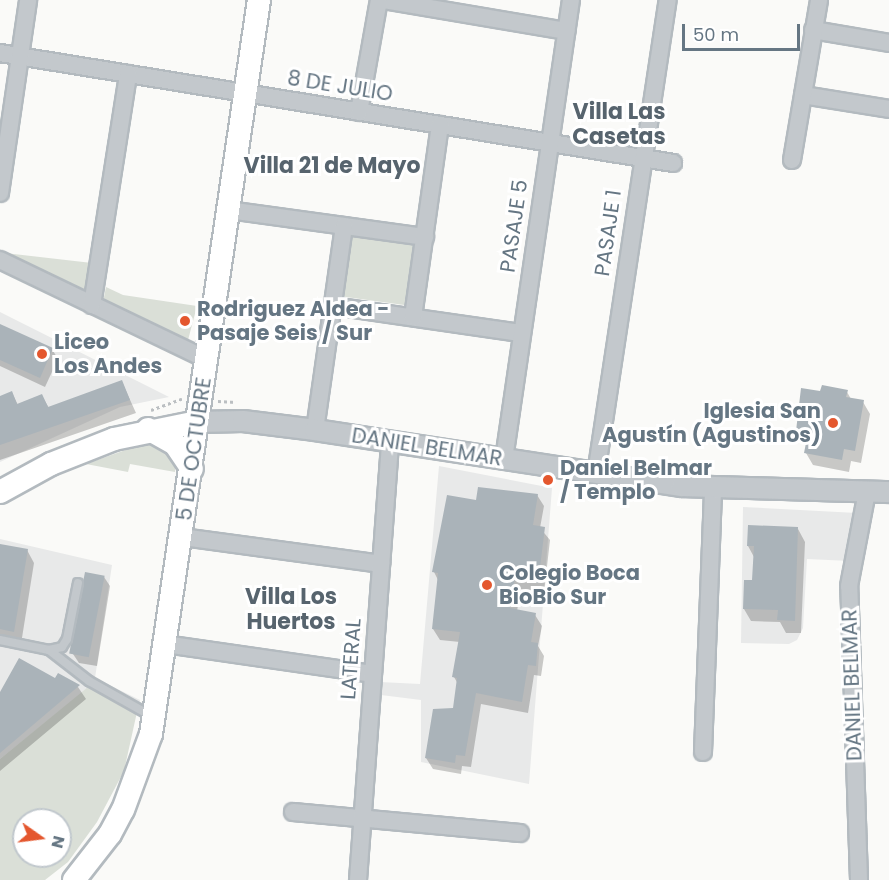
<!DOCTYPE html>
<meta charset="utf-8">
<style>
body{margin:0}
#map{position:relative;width:889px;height:880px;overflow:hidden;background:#fafaf8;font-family:Poppins,sans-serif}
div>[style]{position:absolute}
.built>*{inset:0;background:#e8e9e9}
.green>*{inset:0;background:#dadfd7;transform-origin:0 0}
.shadow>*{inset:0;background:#0003}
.building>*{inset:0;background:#aab3b9;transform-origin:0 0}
.path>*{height:3px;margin-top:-1.5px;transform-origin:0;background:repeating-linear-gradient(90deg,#bbbfc2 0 3px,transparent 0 6px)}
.roads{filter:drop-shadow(2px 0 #b3babf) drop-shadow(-2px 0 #b3babf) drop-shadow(0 2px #b3babf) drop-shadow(0 -2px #b3babf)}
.service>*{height:8px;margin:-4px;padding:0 4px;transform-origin:4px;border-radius:4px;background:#c3c8cc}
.minor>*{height:16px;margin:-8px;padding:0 8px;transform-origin:8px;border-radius:8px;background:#c3c8cc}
.tertiary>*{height:20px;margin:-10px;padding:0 10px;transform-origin:10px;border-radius:10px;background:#c3c8cc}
.secondary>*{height:22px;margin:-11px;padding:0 11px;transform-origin:11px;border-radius:11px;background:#fff}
.dots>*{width:16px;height:16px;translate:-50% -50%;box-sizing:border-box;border:3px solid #fff;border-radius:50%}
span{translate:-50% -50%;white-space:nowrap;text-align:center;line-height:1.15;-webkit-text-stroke:6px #fff;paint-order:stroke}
.street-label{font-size:21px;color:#657683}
.poi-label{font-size:21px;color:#657683;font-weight:700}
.left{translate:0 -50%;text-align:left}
.right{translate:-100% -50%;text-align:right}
.neighbourhood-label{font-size:22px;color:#57646e;font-weight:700}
.north{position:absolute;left:12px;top:808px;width:60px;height:60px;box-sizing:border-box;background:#fff;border:2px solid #c1c8cd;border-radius:50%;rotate:104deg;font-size:16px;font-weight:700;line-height:24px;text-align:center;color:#657683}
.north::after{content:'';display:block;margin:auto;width:21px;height:27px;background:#e4572e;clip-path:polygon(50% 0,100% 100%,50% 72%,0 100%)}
.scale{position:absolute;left:682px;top:24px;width:118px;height:27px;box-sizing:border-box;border:3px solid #657683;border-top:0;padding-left:8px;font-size:18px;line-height:21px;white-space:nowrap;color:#657683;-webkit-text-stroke:4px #fff;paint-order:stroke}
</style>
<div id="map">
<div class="built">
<i style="clip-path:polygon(0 312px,169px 397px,120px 407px,0 462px)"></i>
<i style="clip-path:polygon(439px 466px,552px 488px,529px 784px,421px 762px,421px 700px,381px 695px,380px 682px,420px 684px)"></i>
<i style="clip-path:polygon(743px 507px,857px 513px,850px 561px,807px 559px,803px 628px,797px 640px,789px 644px,741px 643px)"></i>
<i style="clip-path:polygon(0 539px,112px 565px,95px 678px,140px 700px,137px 712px,88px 688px,0 759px)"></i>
</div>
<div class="green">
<i style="left:351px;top:235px;width:68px;height:62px;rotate:8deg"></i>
<i style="clip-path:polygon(5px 253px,92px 263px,87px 293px)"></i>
<i style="clip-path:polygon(106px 287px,123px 295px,197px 306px,187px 344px,103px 302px)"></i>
<i style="clip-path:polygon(151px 441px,161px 444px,176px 460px,175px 472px,130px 464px,128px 472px,86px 464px)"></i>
<i style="clip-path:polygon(evenodd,88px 687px,137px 712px,124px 771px,97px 822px,68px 862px,45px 880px,0 880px,0 759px,88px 687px,24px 820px,60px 820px,60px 856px,24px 856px,24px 820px)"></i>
</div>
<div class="shadow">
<i style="clip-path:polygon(0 326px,52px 349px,58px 359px,45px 387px,0 366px)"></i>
<i style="clip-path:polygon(122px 382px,136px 413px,0 460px,0 397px,12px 393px,18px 405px,42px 396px,49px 408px)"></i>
<i style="clip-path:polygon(847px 392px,851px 399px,863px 402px,870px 414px,861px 463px,851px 461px,849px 472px,813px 465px,806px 453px,807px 444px,797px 431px,822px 393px)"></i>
<i style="clip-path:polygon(537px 495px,544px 506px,540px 528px,550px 540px,544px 593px,521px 589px,517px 611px,535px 615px,542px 626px,538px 646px,544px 656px,541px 676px,534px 675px,528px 713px,481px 704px,471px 767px,462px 766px,461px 774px,433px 769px,426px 758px,454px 709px,458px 684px,454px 677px,460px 642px,440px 640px,433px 629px,438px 580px,434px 572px,477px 501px)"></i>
<i style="clip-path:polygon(798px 529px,805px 542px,801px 633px,786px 633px,780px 622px,751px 621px,744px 609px,753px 582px,754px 557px,748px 546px)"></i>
<i style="clip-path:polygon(0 546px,27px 550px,34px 563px,21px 644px,0 640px)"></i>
<i style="clip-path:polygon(104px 577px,110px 586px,97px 666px,79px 663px,73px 654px)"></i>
<i style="clip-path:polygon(58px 675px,78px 687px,86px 699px,0 771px,0 695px,55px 680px)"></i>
</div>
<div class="building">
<i style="clip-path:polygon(0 324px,53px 348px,40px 378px,0 360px)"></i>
<i style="clip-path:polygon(122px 380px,130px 400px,0 445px,0 396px,12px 391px,17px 404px,42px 394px,48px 407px)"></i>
<i style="clip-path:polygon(822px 385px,848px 390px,846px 397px,864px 400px,855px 451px,844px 449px,842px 460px,804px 453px,808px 433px,796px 431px,801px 388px,820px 391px)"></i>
<i style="clip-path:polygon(478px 487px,538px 494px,533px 525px,545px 527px,538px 583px,515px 578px,510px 608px,536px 613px,531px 642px,538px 643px,536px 666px,528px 665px,522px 702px,476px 693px,465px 756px,456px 755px,455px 763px,425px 758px,433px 709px,453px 708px,457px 678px,452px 677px,460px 632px,432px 629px,438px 573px,432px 572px,447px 495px,476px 500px)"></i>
<i style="clip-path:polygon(748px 525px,798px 527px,795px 621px,777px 620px,778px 610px,743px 609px,744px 580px,752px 580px,754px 546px,747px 546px)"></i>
<i style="clip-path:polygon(0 544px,28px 549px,14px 632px,0 629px)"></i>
<i style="left:85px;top:572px;width:20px;height:83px;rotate:11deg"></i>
<i style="clip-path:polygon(19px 658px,55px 678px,58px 673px,80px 685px,0 753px,0 692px)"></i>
</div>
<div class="path">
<i style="left:218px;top:401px;width:18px;rotate:3deg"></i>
<i style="left:151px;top:410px;width:33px;rotate:-20deg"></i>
</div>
<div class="roads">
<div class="service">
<i style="left:0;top:640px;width:50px;rotate:11.5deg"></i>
<i style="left:49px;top:650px;width:51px;rotate:37.8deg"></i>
<i style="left:89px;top:681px;width:71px;rotate:29.4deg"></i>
<i style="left:49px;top:650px;width:13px;rotate:-13deg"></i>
<i style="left:62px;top:647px;width:9px;rotate:-58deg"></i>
<i style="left:67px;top:639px;width:57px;rotate:-78.9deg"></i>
</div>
<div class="minor">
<i style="left:383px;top:0;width:186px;rotate:9.6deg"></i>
<i style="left:813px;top:30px;width:77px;rotate:9.7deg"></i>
<i style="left:0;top:53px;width:682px;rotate:9.28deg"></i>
<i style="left:803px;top:95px;width:87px;rotate:9.2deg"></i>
<i style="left:359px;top:112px;width:114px;rotate:-79.9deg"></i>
<i style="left:792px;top:160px;width:162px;rotate:-80.4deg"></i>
<i style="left:0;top:193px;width:195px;rotate:-81.7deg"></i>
<i style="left:228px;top:210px;width:199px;rotate:7.8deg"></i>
<i style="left:0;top:260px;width:229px;rotate:25.7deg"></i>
<i style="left:92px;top:305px;width:234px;rotate:-81.1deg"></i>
<i style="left:333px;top:306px;width:190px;rotate:8.2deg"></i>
<i style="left:413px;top:317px;width:194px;rotate:-82deg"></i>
<i style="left:315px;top:430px;width:206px;rotate:-81.9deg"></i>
<i style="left:504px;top:459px;width:464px;rotate:-81.7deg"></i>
<i style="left:596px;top:474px;width:479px;rotate:-81.4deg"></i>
<i style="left:182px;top:537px;width:201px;rotate:7.7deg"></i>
<i style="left:165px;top:644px;width:210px;rotate:8.2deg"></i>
<i style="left:703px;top:752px;width:264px;rotate:-87.8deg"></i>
<i style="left:293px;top:812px;width:228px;rotate:5.3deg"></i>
<i style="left:358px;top:880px;width:440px;rotate:-85.8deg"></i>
<i style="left:859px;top:880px;width:294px;rotate:-91.9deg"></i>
<i style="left:849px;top:586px;width:96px;rotate:-79.2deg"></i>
</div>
<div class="tertiary">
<i style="left:197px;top:422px;width:46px;rotate:-1.2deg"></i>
<i style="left:243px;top:421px;width:73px;rotate:7.1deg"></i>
<i style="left:315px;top:430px;width:371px;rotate:8.7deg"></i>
<i style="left:682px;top:486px;width:207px;rotate:1.7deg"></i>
</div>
<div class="secondary">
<i style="left:148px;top:429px;width:31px;rotate:29deg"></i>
<i style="left:175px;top:444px;width:30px;rotate:56deg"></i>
<i style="left:0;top:492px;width:58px;rotate:-28.8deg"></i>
<i style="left:51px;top:464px;width:68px;rotate:-21.6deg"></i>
<i style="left:114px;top:439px;width:85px;rotate:-11.6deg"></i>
<i style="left:74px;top:880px;width:58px;rotate:-52deg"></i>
<i style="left:110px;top:834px;width:27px;rotate:-62deg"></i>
<i style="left:123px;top:810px;width:81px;rotate:-69.8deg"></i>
<i style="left:151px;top:734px;width:742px;rotate:-81.63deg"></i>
</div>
</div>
<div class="dots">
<i style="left:185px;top:321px;background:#e4572e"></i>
<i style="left:42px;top:354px;background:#e4572e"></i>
<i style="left:833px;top:423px;background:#e4572e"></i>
<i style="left:548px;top:480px;background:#e4572e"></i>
<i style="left:487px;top:585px;background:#e4572e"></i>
</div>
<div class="street-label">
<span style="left:340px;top:86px;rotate:9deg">8 DE JULIO</span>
<span style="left:514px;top:226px;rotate:-82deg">PASAJE 5</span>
<span style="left:608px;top:233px;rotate:-82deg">PASAJE 1</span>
<span style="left:427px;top:447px;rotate:9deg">DANIEL BELMAR</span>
<span style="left:194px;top:449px;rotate:-82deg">5 DE OCTUBRE</span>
<span style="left:351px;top:659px;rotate:-86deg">LATERAL</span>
<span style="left:852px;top:685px;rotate:-92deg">DANIEL BELMAR</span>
</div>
<div class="poi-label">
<span class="left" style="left:197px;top:321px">Rodriguez Aldea -<br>Pasaje Seis / Sur</span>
<span class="left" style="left:54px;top:354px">Liceo<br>Los Andes</span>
<span class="right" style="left:821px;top:423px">Iglesia San<br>Agustín (Agustinos)</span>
<span class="left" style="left:560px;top:480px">Daniel Belmar<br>/ Templo</span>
<span class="left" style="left:499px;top:585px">Colegio Boca<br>BioBio Sur</span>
</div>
<div class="neighbourhood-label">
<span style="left:619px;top:124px">Villa Las<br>Casetas</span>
<span style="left:332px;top:166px">Villa 21 de Mayo</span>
<span style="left:291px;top:609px">Villa Los<br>Huertos</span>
</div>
<div class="north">N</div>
<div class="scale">50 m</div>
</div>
